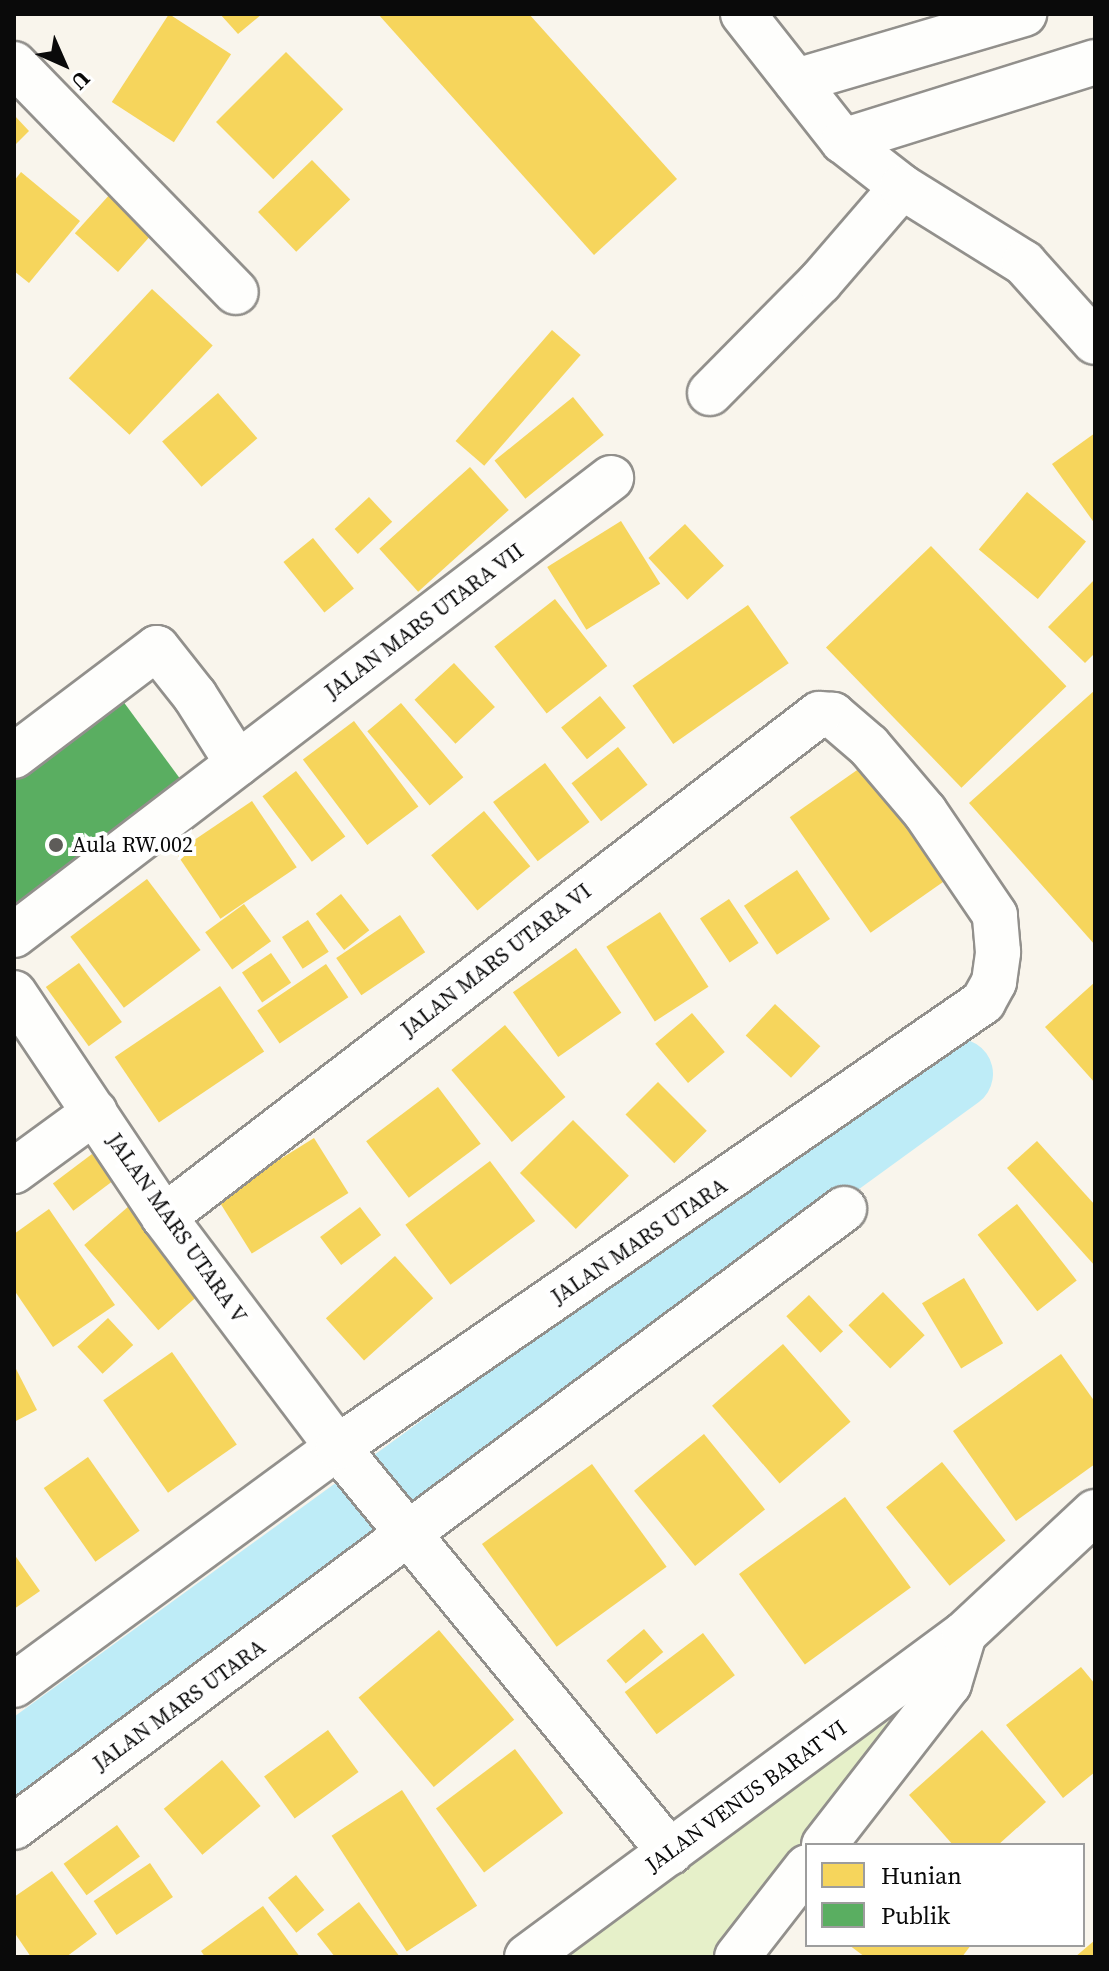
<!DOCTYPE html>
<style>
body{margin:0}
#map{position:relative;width:1109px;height:1971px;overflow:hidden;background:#f9f5ec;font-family:"Source Serif 4",serif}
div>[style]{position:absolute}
.green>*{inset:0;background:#e6f0c9}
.homes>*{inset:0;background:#f6d55c;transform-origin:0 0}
.public>*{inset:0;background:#5aae61}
.canal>*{height:70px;margin:-35px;padding:0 35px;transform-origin:35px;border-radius:35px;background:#beecf7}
.roads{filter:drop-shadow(2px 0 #92908c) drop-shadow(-2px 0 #92908c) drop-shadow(0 2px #92908c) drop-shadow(0 -2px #92908c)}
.minor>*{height:44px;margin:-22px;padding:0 22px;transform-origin:22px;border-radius:22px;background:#fefefc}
.tertiary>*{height:44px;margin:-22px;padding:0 22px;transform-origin:22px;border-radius:22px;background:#fefefc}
.dots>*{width:22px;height:22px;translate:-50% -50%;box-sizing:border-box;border:4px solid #fff;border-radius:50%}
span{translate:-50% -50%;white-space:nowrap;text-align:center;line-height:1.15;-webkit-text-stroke:8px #fff;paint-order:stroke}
.street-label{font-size:22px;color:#0a0a0a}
.poi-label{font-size:22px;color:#0a0a0a}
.left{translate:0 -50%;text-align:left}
.frame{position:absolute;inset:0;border:16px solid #0a0a0a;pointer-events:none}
.legend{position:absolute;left:805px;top:1843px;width:280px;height:104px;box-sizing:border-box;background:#fff;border:2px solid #9d9d9d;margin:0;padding:10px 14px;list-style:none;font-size:24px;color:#0a0a0a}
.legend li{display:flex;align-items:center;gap:16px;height:40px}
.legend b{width:40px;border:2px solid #9d9d9d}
.north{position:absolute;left:24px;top:24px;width:80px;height:80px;-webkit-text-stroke:6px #fff;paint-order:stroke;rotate:135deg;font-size:22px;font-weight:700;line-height:32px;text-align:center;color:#0a0a0a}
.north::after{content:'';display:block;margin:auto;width:28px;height:36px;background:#0a0a0a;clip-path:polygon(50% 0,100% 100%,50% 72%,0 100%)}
</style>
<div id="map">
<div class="green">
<i style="clip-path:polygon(913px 1704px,720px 1957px,552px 1957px)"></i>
</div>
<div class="homes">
<i style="left:169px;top:14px;width:74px;height:105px;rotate:33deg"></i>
<i style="clip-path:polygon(220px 14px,262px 14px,238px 34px)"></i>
<i style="clip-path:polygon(378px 14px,529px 14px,677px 179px,594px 255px)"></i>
<i style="left:286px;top:52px;width:81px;height:99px;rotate:45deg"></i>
<i style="clip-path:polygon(14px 115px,29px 131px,14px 146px)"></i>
<i style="left:312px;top:160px;width:55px;height:75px;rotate:46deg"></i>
<i style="clip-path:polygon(21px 172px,80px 221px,29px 283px,14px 271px,14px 181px)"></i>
<i style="left:111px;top:193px;width:58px;height:54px;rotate:42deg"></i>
<i style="left:152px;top:289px;width:83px;height:122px;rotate:43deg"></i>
<i style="left:552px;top:330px;width:38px;height:147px;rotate:41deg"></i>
<i style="left:218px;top:393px;width:60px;height:74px;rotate:49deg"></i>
<i style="left:573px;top:397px;width:49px;height:101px;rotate:51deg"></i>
<i style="clip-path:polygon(1095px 433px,1095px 524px,1052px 464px)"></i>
<i style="left:470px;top:467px;width:58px;height:122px;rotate:48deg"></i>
<i style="left:1027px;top:492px;width:77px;height:75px;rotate:40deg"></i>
<i style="left:369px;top:497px;width:34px;height:47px;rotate:47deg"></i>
<i style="left:621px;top:521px;width:74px;height:87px;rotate:58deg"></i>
<i style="left:685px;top:524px;width:57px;height:50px;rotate:47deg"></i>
<i style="left:313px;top:538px;width:65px;height:38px;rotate:51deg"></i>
<i style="left:931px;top:546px;width:195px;height:146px;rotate:46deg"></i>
<i style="clip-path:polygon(1095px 579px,1095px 653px,1085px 663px,1048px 627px)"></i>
<i style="left:555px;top:599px;width:85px;height:77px;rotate:52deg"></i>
<i style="left:748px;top:605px;width:71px;height:141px;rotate:55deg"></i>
<i style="left:454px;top:663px;width:60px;height:54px;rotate:47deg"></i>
<i style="clip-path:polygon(1095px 690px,1095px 945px,969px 803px)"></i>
<i style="left:600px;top:696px;width:41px;height:50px;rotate:51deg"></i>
<i style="left:401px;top:703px;width:97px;height:44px;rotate:50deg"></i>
<i style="left:354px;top:721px;width:107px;height:64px;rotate:53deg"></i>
<i style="left:618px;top:747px;width:48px;height:59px;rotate:52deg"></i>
<i style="left:870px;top:761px;width:141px;height:98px;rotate:55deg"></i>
<i style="left:545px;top:763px;width:74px;height:65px;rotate:53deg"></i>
<i style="left:296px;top:771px;width:82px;height:42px;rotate:53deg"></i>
<i style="left:252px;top:801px;width:80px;height:92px;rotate:56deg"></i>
<i style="left:484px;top:811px;width:72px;height:69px;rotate:50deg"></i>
<i style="left:797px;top:870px;width:59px;height:64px;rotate:56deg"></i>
<i style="left:147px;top:879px;width:89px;height:96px;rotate:53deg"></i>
<i style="left:341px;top:894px;width:46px;height:32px;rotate:52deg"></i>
<i style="left:729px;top:899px;width:53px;height:35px;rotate:56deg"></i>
<i style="left:244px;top:904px;width:46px;height:48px;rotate:54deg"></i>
<i style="left:660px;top:912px;width:89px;height:64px;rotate:57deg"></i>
<i style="left:400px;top:915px;width:45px;height:77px;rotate:56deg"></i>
<i style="left:308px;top:920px;width:38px;height:31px;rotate:57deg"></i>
<i style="left:576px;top:948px;width:79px;height:77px;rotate:55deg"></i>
<i style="left:271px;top:953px;width:36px;height:35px;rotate:56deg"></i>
<i style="left:79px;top:963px;width:73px;height:41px;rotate:54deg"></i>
<i style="left:326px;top:964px;width:40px;height:83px;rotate:56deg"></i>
<i style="clip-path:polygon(1095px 982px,1095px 1083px,1045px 1027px)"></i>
<i style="left:220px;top:986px;width:79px;height:127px;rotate:56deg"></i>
<i style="left:775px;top:1004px;width:62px;height:43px;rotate:43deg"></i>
<i style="left:692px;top:1013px;width:51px;height:48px;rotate:50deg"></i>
<i style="left:505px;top:1025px;width:94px;height:70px;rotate:50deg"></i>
<i style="left:658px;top:1082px;width:69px;height:46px;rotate:45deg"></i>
<i style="left:438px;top:1087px;width:71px;height:90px;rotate:53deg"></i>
<i style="left:573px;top:1120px;width:79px;height:75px;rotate:45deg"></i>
<i style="left:314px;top:1138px;width:65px;height:114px;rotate:58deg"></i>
<i style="clip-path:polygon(1037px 1141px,1095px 1205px,1095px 1266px,1007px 1168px)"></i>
<i style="left:92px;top:1154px;width:34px;height:49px;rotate:53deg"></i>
<i style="left:490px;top:1161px;width:75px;height:106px;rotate:53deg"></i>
<i style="left:137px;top:1199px;width:113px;height:70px;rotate:49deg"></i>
<i style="left:1017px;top:1204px;width:97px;height:50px;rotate:52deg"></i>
<i style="left:360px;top:1207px;width:35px;height:50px;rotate:53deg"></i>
<i style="clip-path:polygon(49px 1209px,115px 1305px,53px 1347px,14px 1290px,14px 1234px)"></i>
<i style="left:395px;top:1256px;width:57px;height:93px;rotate:48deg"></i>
<i style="left:964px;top:1278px;width:76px;height:49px;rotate:59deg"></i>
<i style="left:883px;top:1292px;width:60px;height:48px;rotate:46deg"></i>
<i style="left:809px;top:1295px;width:50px;height:31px;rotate:47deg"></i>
<i style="left:108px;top:1318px;width:37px;height:42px;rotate:47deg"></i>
<i style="left:783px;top:1344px;width:103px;height:94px;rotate:49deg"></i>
<i style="left:172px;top:1352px;width:113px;height:84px;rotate:55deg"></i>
<i style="clip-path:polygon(1061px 1354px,1095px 1402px,1095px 1464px,1016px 1521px,953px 1431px)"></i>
<i style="clip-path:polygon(14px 1365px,37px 1410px,14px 1422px)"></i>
<i style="left:704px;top:1434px;width:97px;height:90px;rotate:51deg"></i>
<i style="left:88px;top:1457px;width:90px;height:54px;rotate:55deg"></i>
<i style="left:942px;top:1462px;width:101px;height:72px;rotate:51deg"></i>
<i style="left:592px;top:1464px;width:127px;height:136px;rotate:54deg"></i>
<i style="left:845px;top:1497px;width:112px;height:131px;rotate:54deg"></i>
<i style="clip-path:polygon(14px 1554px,40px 1591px,14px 1609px)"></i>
<i style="left:644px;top:1629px;width:30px;height:49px;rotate:50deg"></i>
<i style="left:439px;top:1630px;width:117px;height:105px;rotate:50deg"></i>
<i style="left:703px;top:1633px;width:53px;height:98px;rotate:53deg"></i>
<i style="clip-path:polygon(1081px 1667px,1095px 1684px,1095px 1772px,1063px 1798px,1006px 1725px)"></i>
<i style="left:328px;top:1730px;width:52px;height:79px;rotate:54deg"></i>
<i style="clip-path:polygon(982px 1730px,1046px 1802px,998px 1845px,953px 1845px,909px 1795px)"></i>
<i style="left:515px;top:1749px;width:80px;height:99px;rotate:53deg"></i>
<i style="left:222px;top:1760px;width:60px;height:76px;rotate:50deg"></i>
<i style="left:402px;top:1790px;width:138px;height:84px;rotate:57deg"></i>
<i style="left:117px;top:1825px;width:39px;height:66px;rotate:54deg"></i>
<i style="left:150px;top:1863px;width:41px;height:68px;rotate:56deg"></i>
<i style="clip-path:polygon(52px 1871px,97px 1934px,66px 1957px,31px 1957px,14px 1932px,14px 1897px)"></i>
<i style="left:296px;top:1875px;width:45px;height:36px;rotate:51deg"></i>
<i style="clip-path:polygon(359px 1902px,400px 1957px,335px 1957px,317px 1934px)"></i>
<i style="clip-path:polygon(263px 1906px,300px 1957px,205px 1957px,201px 1951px)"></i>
<i style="clip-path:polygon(1095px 1940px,1095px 1957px,1075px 1957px)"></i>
<i style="clip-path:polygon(849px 1945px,971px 1945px,962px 1957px,865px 1957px)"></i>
</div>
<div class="public">
<i style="clip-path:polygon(117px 693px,181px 780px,14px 909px,14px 773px)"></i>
</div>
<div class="canal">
<i style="left:14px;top:1760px;width:1167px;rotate:-36.01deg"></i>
</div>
<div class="roads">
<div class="minor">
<i style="left:14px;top:64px;width:318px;rotate:45.8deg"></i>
<i style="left:710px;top:393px;width:156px;rotate:-45.3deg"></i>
<i style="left:820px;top:282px;width:125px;rotate:-49.2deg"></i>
<i style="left:14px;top:756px;width:179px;rotate:-37.1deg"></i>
<i style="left:157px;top:648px;width:61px;rotate:51.6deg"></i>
<i style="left:195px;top:696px;width:80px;rotate:57.7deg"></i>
<i style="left:14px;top:935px;width:752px;rotate:-37.43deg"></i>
<i style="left:14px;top:993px;width:270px;rotate:56.2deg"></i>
<i style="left:164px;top:1217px;width:296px;rotate:53deg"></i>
<i style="left:342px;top:1453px;width:517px;rotate:50.58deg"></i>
<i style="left:14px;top:1171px;width:100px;rotate:-36.1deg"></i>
<i style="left:14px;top:1685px;width:402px;rotate:-36.3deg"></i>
<i style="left:338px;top:1447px;width:784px;rotate:-34.6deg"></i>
<i style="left:983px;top:1002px;width:23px;rotate:-61deg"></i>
<i style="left:994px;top:982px;width:30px;rotate:-82deg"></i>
<i style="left:998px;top:952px;width:37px;rotate:-95deg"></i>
<i style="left:995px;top:915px;width:125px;rotate:-124.2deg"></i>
<i style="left:925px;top:812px;width:87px;rotate:-130.3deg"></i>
<i style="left:869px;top:746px;width:48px;rotate:-139.3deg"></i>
<i style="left:833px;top:715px;width:14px;rotate:-176deg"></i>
<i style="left:819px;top:714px;width:826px;rotate:142.48deg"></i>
<i style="left:14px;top:1827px;width:1035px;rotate:-36.67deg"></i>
<i style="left:824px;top:1845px;width:204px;rotate:-52.2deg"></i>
<i style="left:949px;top:1684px;width:52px;rotate:-73.3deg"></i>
<i style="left:527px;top:1957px;width:543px;rotate:-36.47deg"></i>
<i style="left:964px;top:1634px;width:179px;rotate:-43deg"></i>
<i style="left:737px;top:1957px;width:114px;rotate:-52.1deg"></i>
</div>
<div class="tertiary">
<i style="left:743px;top:14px;width:162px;rotate:51.8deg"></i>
<i style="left:843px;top:141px;width:75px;rotate:37.9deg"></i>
<i style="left:902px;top:187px;width:144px;rotate:31.9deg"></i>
<i style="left:1024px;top:263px;width:106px;rotate:48.1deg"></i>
<i style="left:796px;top:81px;width:238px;rotate:-16.4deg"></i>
<i style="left:843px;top:141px;width:264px;rotate:-17.4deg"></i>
</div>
</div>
<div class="dots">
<i style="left:56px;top:845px;background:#5e5c59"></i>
</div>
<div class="street-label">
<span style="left:424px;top:621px;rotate:-37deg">JALAN MARS UTARA VII</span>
<span style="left:496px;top:960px;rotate:-38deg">JALAN MARS UTARA VI</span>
<span style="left:177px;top:1228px;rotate:55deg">JALAN MARS UTARA V</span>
<span style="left:639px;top:1241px;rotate:-34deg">JALAN MARS UTARA</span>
<span style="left:179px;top:1705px;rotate:-36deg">JALAN MARS UTARA</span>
<span style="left:746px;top:1796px;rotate:-36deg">JALAN VENUS BARAT VI</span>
</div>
<div class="poi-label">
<span class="left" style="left:72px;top:845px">Aula RW.002</span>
</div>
<div class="frame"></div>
<ul class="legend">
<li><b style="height:22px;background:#f6d55c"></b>Hunian</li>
<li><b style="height:22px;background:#5aae61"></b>Publik</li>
</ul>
<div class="north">U</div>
</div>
